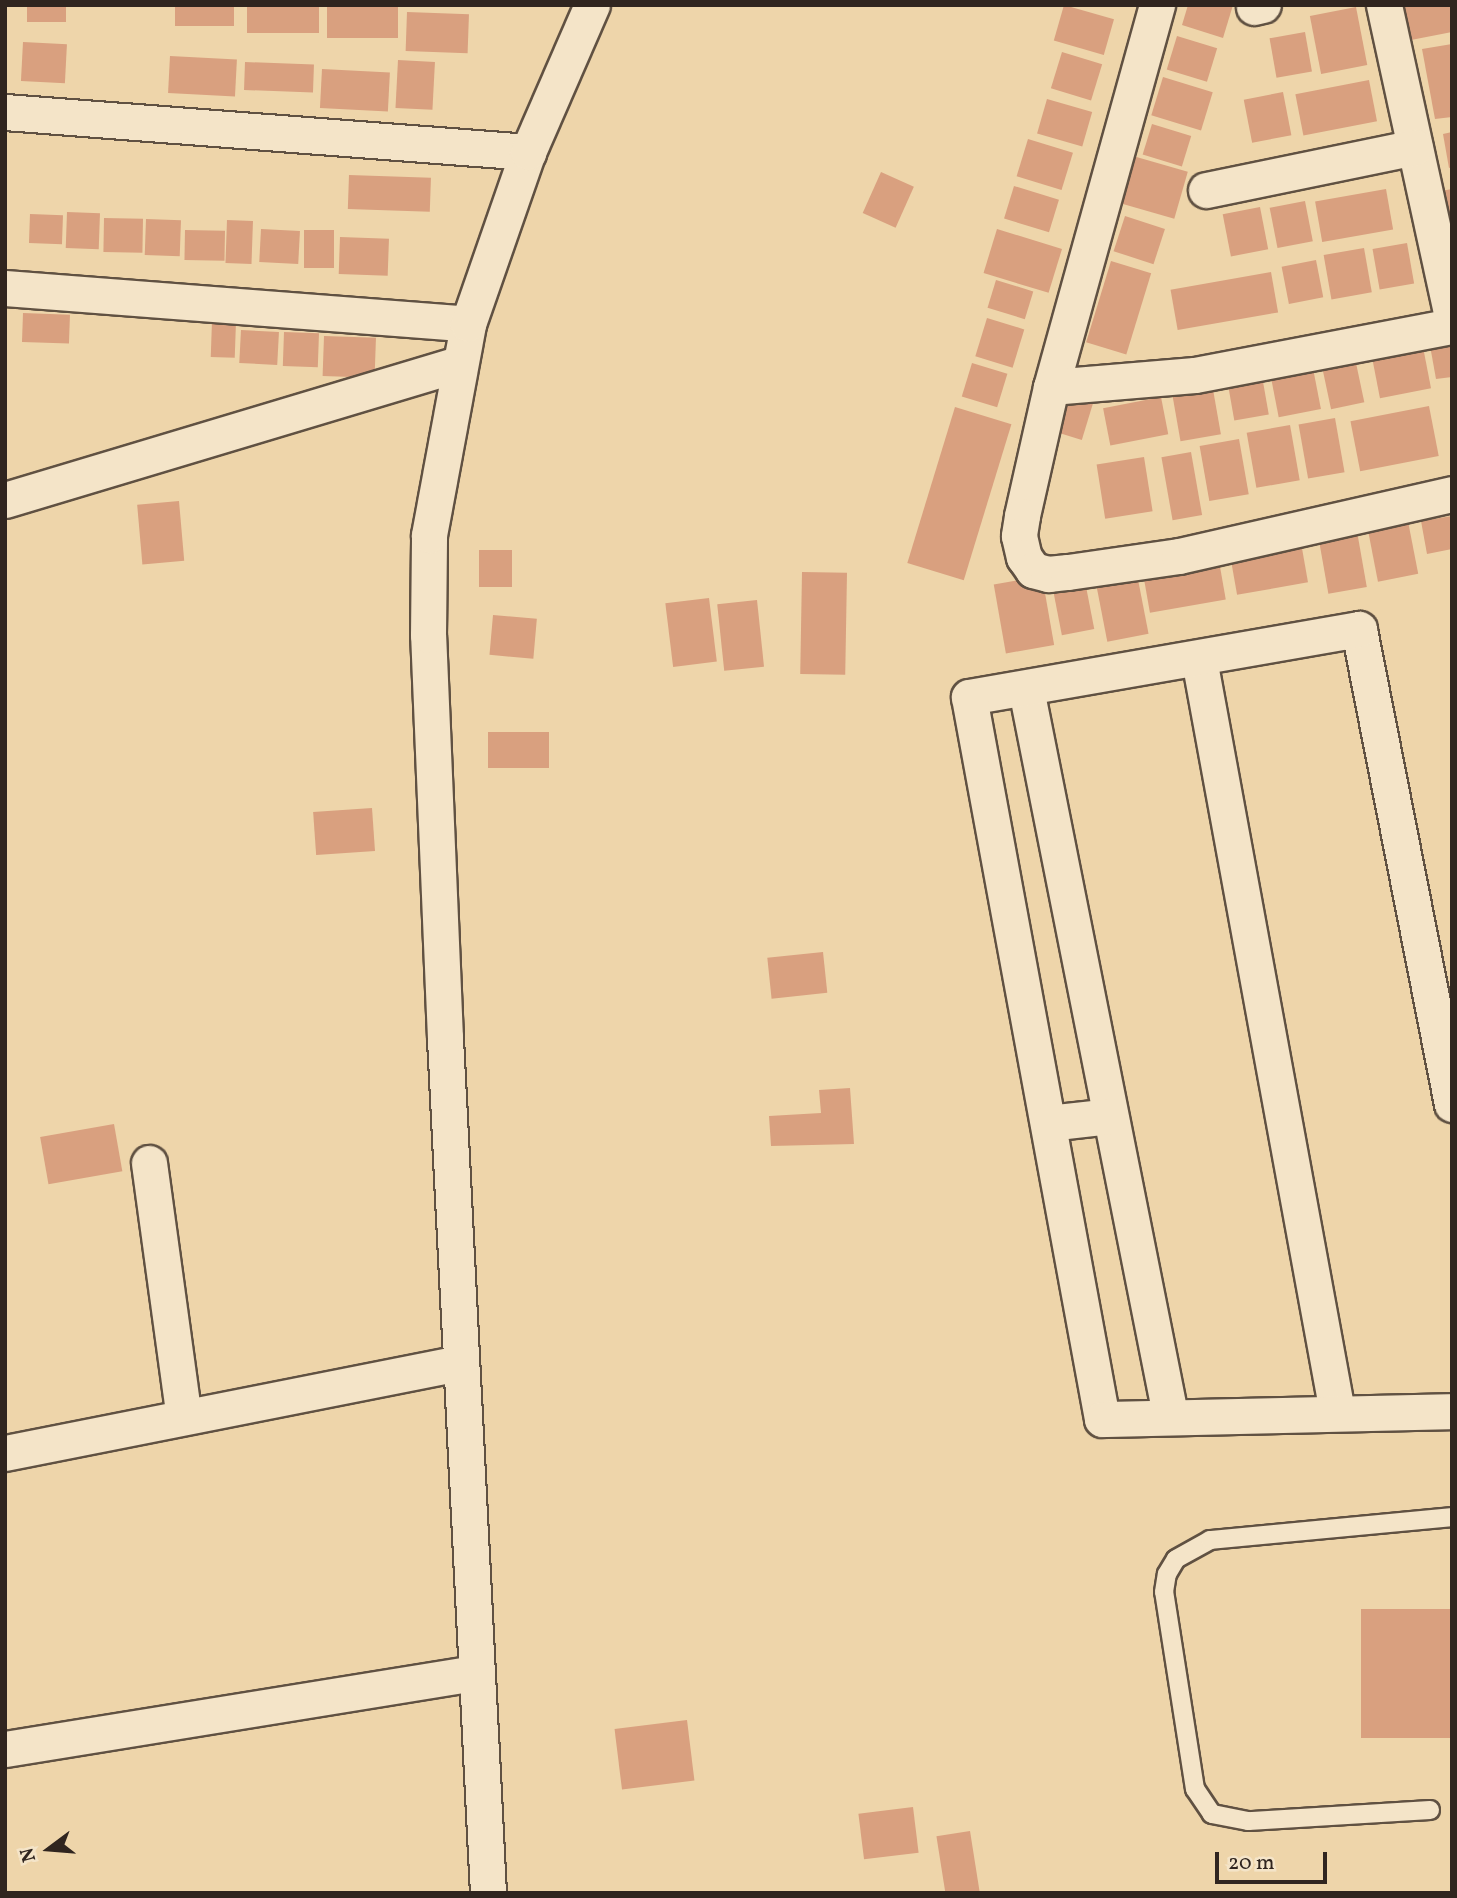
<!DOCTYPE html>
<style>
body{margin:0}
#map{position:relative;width:1457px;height:1898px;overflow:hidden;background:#eed5aa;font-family:Vollkorn,serif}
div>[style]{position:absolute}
.building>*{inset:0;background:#d9a07f;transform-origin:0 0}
.roads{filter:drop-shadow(2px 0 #605142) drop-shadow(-2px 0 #605142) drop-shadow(0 2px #605142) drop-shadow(0 -2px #605142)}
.service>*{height:18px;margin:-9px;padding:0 9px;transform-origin:9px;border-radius:9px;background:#f4e4c8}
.minor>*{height:35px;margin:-17.5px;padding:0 17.5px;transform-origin:17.5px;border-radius:17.5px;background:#f4e4c8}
span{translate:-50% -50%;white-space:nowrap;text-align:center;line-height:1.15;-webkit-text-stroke:7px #f4e4c8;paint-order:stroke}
.frame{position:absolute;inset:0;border:7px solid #30251f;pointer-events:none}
.north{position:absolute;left:14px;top:1814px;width:70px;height:70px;-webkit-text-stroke:5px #f4e4c8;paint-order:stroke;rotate:254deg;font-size:19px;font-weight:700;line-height:28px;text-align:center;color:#30251f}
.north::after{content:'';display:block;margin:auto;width:24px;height:32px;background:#30251f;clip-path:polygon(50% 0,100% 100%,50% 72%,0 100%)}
.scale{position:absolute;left:1215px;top:1852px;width:112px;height:32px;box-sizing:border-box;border:4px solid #30251f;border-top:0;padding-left:9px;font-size:21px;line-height:24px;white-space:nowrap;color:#30251f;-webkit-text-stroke:5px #f4e4c8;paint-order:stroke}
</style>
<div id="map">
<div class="building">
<i style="left:27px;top:5px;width:39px;height:17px"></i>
<i style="left:175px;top:5px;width:59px;height:21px"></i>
<i style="left:247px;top:5px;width:72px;height:28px"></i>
<i style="left:327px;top:5px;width:71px;height:33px"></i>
<i style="left:1064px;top:5px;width:52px;height:37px;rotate:16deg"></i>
<i style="clip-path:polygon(1188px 5px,1233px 5px,1223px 38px,1182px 25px)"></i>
<i style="clip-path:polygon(1410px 5px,1452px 5px,1452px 32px,1411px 40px,1404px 6px)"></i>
<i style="left:1356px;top:7px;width:59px;height:47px;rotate:79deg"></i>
<i style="left:407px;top:12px;width:62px;height:39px;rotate:2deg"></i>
<i style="left:1305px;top:32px;width:40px;height:36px;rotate:80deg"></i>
<i style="left:1177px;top:36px;width:42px;height:35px;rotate:17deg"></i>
<i style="left:23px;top:42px;width:44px;height:39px;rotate:3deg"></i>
<i style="clip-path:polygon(1452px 44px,1452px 117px,1435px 119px,1422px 49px)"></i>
<i style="left:1062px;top:52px;width:42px;height:38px;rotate:17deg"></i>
<i style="left:170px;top:56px;width:67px;height:37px;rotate:3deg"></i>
<i style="left:398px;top:60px;width:37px;height:48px;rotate:3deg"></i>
<i style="left:245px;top:62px;width:69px;height:28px;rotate:2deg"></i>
<i style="left:322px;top:69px;width:68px;height:39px;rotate:3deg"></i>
<i style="left:1163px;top:77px;width:52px;height:40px;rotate:17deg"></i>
<i style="left:1369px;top:80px;width:42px;height:75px;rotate:79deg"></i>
<i style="left:1283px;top:92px;width:44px;height:40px;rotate:79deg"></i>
<i style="left:1047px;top:99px;width:47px;height:36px;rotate:16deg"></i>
<i style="left:1152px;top:124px;width:41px;height:32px;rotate:17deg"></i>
<i style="clip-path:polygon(1452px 132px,1452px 167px,1449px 168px,1443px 134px)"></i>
<i style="left:1028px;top:139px;width:47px;height:39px;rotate:17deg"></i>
<i style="left:1133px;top:156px;width:57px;height:49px;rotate:16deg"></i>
<i style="left:881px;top:172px;width:36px;height:45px;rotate:24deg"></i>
<i style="left:349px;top:175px;width:82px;height:34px;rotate:2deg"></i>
<i style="left:1014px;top:186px;width:47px;height:34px;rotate:17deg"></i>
<i style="left:1386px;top:189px;width:41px;height:72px;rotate:80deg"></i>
<i style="clip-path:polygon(1452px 189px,1452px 242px,1441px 191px)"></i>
<i style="left:1305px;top:201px;width:41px;height:36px;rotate:79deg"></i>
<i style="left:1260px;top:207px;width:43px;height:38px;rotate:79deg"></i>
<i style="left:67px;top:212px;width:33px;height:36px;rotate:2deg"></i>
<i style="left:30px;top:214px;width:33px;height:29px;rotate:2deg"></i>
<i style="left:1125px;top:216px;width:42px;height:37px;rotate:18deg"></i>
<i style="left:104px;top:218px;width:39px;height:34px;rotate:1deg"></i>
<i style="left:146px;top:219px;width:35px;height:36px;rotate:2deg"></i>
<i style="left:227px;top:220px;width:26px;height:43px;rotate:2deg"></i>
<i style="left:261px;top:229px;width:39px;height:33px;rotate:3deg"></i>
<i style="left:997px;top:229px;width:68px;height:46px;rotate:17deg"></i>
<i style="left:185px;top:230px;width:40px;height:30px;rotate:1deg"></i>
<i style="left:304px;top:230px;width:30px;height:38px"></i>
<i style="left:340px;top:237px;width:49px;height:37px;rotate:2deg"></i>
<i style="left:1407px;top:243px;width:41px;height:35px;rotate:80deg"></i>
<i style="left:1364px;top:248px;width:45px;height:41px;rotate:80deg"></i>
<i style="left:1316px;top:260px;width:38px;height:35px;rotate:79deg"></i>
<i style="left:1111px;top:261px;width:42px;height:85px;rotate:17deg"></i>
<i style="left:1271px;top:272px;width:41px;height:102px;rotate:80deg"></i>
<i style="left:996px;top:280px;width:39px;height:29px;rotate:17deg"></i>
<i style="left:23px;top:313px;width:47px;height:29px;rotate:2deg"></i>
<i style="left:987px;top:318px;width:39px;height:40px;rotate:17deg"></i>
<i style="left:212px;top:321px;width:24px;height:36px;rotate:2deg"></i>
<i style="left:241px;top:330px;width:38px;height:33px;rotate:3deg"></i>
<i style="left:284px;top:332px;width:35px;height:34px;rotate:2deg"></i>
<i style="left:324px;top:336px;width:52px;height:40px;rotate:2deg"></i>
<i style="clip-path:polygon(1452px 336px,1452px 377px,1436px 379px,1429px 340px)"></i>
<i style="left:1423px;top:347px;width:42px;height:52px;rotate:79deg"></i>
<i style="left:1311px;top:358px;width:52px;height:43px;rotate:79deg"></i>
<i style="left:972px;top:363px;width:37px;height:35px;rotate:17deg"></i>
<i style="left:1356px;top:363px;width:40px;height:34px;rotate:78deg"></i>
<i style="left:1262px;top:376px;width:39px;height:35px;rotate:80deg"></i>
<i style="left:1211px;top:378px;width:57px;height:41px;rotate:80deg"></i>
<i style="left:1059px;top:388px;width:37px;height:43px;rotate:17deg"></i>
<i style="left:1161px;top:397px;width:38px;height:59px;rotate:79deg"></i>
<i style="left:1429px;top:406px;width:51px;height:80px;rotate:79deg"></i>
<i style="left:955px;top:407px;width:59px;height:163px;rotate:17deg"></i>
<i style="left:1335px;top:418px;width:55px;height:37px;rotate:80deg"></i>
<i style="left:1290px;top:425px;width:56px;height:44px;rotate:80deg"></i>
<i style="left:1239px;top:439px;width:56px;height:40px;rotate:80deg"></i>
<i style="left:1191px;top:452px;width:64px;height:30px;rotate:80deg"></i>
<i style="left:1144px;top:457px;width:55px;height:48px;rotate:81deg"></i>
<i style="left:179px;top:501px;width:60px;height:42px;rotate:85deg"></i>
<i style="left:1406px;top:511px;width:64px;height:41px;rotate:79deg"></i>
<i style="clip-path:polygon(1452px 516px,1452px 549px,1427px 554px,1421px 521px)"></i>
<i style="left:1355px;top:520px;width:68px;height:39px;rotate:80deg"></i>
<i style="left:1300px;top:537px;width:46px;height:72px;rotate:80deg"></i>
<i style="left:479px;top:550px;width:33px;height:37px"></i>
<i style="left:1219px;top:561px;width:39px;height:77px;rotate:80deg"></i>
<i style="left:1135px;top:564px;width:71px;height:42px;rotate:79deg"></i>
<i style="left:1083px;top:571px;width:59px;height:33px;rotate:79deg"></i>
<i style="left:802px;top:572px;width:45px;height:102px;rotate:1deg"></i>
<i style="left:1042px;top:576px;width:70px;height:49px;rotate:80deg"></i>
<i style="left:709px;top:598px;width:64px;height:44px;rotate:83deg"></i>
<i style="left:757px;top:600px;width:67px;height:40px;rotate:84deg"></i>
<i style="left:493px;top:615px;width:44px;height:40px;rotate:5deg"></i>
<i style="left:549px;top:732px;width:36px;height:61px;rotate:90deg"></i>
<i style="left:372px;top:808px;width:43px;height:59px;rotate:86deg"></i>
<i style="left:823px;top:952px;width:41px;height:56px;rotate:84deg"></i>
<i style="clip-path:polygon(850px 1088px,854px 1144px,771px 1146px,769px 1116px,821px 1113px,819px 1090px)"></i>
<i style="left:114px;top:1124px;width:48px;height:75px;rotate:80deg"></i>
<i style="left:1452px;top:1609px;width:129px;height:91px;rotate:90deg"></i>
<i style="left:687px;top:1720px;width:61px;height:73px;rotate:83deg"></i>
<i style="left:913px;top:1807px;width:46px;height:55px;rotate:83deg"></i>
<i style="left:970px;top:1831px;width:63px;height:34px;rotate:81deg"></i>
</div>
<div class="roads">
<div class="service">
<i style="left:1430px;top:1810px;width:182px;rotate:176.5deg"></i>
<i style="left:1248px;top:1821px;width:37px;rotate:-169deg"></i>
<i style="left:1212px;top:1814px;width:30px;rotate:-124deg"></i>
<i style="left:1195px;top:1789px;width:199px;rotate:-98.9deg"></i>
<i style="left:1164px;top:1592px;width:18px;rotate:-81deg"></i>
<i style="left:1167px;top:1574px;width:17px;rotate:-59deg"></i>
<i style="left:1176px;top:1559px;width:39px;rotate:-29deg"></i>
<i style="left:1210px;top:1540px;width:243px;rotate:-5.4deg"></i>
</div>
<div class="minor">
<i style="left:1157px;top:5px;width:396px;rotate:105.5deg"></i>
<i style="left:1051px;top:387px;width:132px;rotate:102.7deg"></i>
<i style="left:1022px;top:516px;width:20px;rotate:99deg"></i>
<i style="left:1019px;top:536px;width:22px;rotate:77deg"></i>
<i style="left:1024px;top:557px;width:16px;rotate:55deg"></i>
<i style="left:1033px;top:570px;width:16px;rotate:15deg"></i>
<i style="left:1048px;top:574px;width:20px;rotate:-6deg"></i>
<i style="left:1068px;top:572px;width:112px;rotate:-8.2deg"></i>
<i style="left:1179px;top:556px;width:280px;rotate:-12.8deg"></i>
<i style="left:1384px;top:5px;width:319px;rotate:77.7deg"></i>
<i style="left:1254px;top:7px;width:9px;rotate:-13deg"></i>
<i style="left:5px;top:112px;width:525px;rotate:4.37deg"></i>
<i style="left:1206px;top:190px;width:213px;rotate:-11.6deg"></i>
<i style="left:5px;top:288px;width:464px;rotate:4.4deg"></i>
<i style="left:1051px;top:387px;width:144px;rotate:-4.8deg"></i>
<i style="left:1195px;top:375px;width:262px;rotate:-10.8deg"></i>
<i style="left:5px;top:500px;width:473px;rotate:-16.7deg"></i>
<i style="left:1199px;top:659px;width:766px;rotate:79.61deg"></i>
<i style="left:1026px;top:689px;width:739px;rotate:78.77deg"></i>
<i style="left:1452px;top:1104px;width:484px;rotate:-101.1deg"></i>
<i style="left:1359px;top:629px;width:396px;rotate:170.1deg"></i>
<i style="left:969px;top:697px;width:734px;rotate:79.56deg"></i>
<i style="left:1102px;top:1419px;width:350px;rotate:-1.3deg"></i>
<i style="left:1048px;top:1123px;width:62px;rotate:-6.4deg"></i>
<i style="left:149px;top:1163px;width:256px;rotate:82.2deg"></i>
<i style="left:5px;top:1453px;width:463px;rotate:-11.2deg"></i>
<i style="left:5px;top:1749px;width:477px;rotate:-9.2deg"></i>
<i style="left:488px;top:1893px;width:856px;rotate:-92.88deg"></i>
<i style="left:445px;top:1038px;width:403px;rotate:-92.4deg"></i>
<i style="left:428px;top:635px;width:100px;rotate:-89.4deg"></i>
<i style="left:429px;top:535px;width:215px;rotate:-79.5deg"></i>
<i style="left:468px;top:324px;width:182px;rotate:-70.8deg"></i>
<i style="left:528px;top:152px;width:160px;rotate:-66.5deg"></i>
</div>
</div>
<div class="frame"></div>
<div class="north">N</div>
<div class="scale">20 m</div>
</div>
